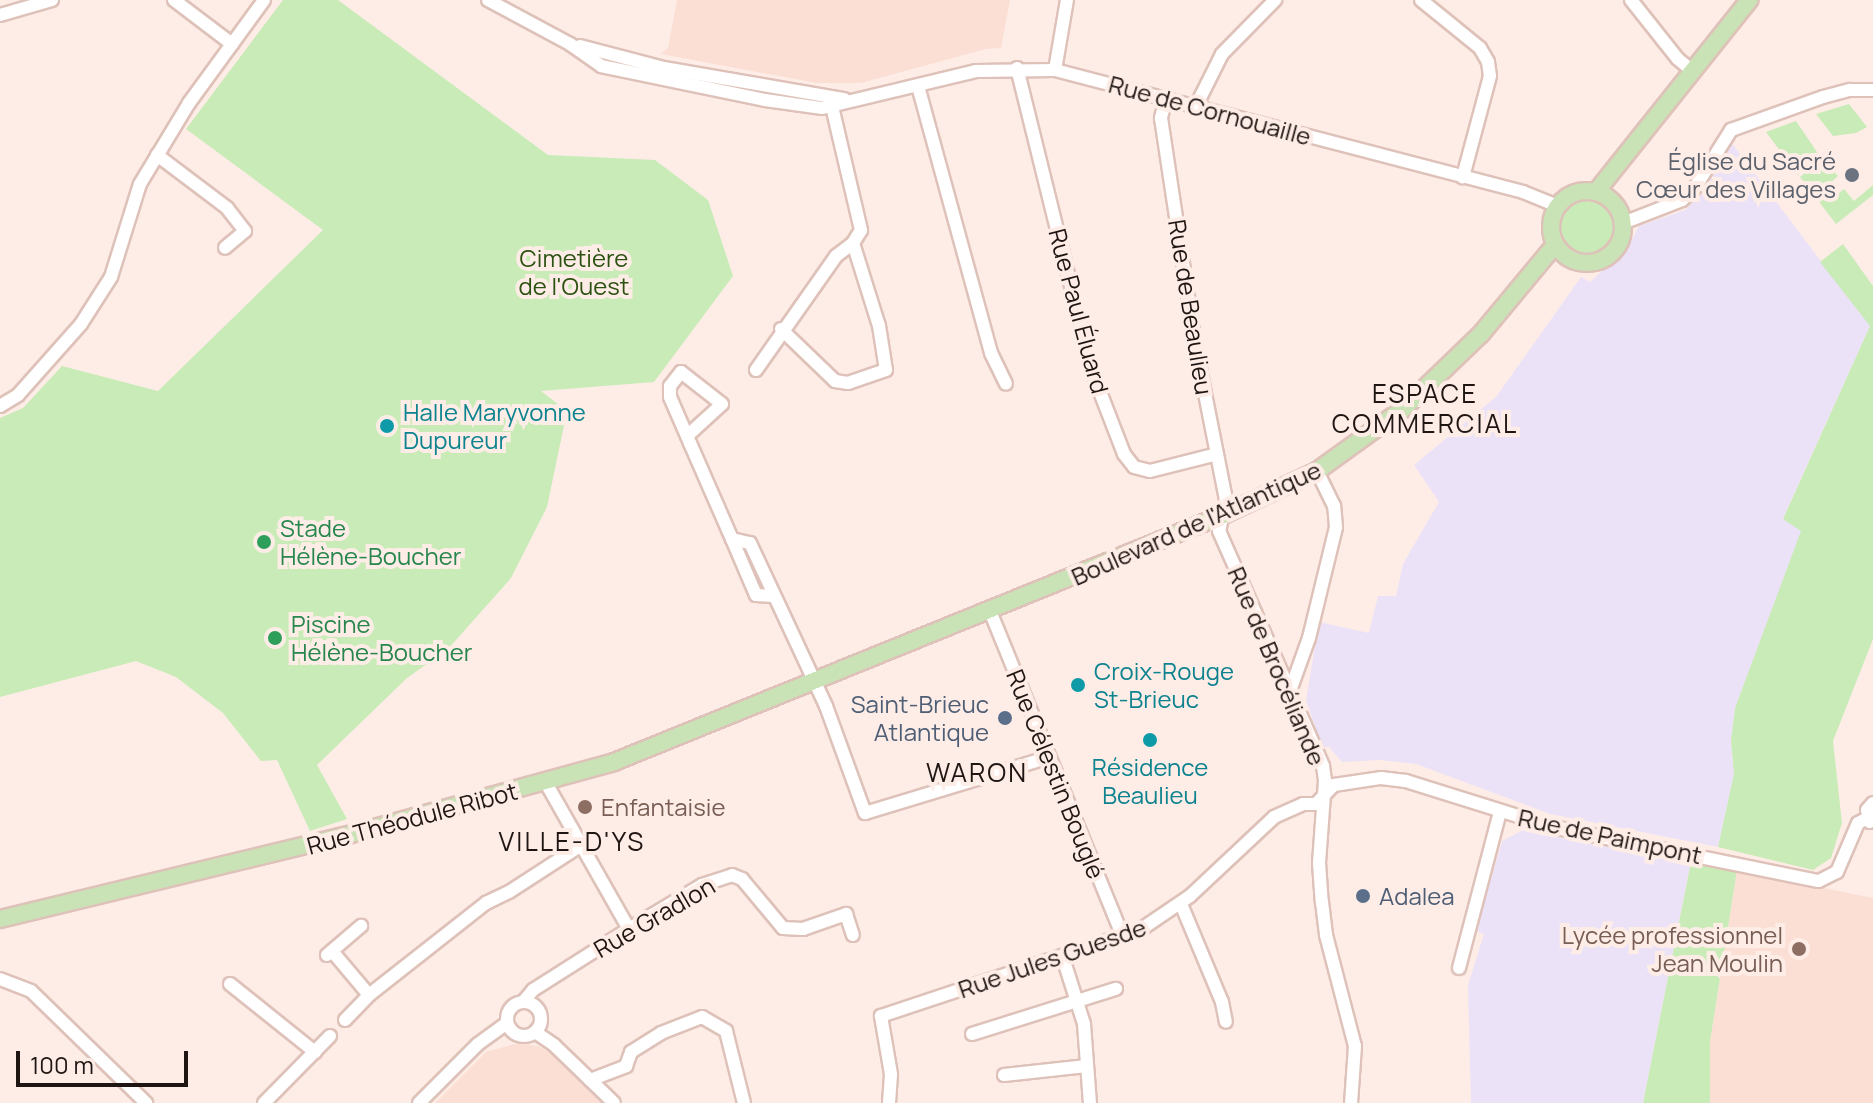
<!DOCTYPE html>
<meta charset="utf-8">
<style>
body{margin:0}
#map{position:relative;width:1873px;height:1103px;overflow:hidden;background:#feede7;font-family:Manrope,sans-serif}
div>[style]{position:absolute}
.commercial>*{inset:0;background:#ece2f7}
.built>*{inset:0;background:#fbdfd5}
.green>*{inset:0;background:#c8ebb7}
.round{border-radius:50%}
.roads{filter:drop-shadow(2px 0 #dec2b9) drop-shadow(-2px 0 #dec2b9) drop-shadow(0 2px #dec2b9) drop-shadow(0 -2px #dec2b9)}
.minor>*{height:12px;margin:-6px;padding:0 6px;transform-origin:6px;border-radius:6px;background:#fff}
.minor>.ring{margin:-6px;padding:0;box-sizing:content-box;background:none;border:12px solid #fff;border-radius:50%}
.major>*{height:16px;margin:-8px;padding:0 8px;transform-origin:8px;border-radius:8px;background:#cae3b6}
.major>.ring{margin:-8px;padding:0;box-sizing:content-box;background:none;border:16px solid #cae3b6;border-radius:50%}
.dots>*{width:22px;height:22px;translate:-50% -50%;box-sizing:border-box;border:4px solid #feede7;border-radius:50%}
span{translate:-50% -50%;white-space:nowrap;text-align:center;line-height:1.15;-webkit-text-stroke:8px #feede7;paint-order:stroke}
.street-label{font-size:24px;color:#1f1512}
.worship-label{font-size:24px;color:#5b616d}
.right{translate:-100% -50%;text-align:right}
.park-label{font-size:24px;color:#2c5212}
.culture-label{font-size:24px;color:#0d838f}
.left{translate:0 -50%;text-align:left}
.leisure-label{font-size:24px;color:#27864d}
.service-label{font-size:24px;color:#4e5e75}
.education-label{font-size:24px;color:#785e54}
.neighbourhood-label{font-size:26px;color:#1f1512;letter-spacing:2px}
.scale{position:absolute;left:16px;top:1051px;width:172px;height:36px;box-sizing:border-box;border:4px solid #1f1512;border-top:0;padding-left:10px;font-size:24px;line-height:28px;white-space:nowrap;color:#1f1512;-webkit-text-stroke:6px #feede7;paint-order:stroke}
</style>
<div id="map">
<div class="commercial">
<i style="clip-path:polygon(1731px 142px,1870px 326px,1783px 518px,1802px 531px,1735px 708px,1731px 741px,1734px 774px,1718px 847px,1550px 814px,1416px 764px,1380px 760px,1342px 762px,1329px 747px,1322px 747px,1306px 700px,1319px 622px,1369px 633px,1378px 596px,1396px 596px,1403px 564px,1439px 502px,1414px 465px,1496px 397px,1581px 277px,1590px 282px,1628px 247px,1639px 226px,1685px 210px,1703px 193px,1721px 162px,1723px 150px)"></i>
<i style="clip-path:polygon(1523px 830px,1691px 862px,1643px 1103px,1471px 1103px,1468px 985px,1484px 934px,1476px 931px,1502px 841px)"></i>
</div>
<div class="built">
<i style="clip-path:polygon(677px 0,1010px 0,1001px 48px,986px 49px,861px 83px,817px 83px,660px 54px,668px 48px)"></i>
<i style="clip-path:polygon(1737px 870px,1873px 898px,1873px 1103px,1710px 1103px,1710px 1042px)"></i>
<i style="clip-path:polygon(518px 1043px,538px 1046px,555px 1056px,604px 1103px,435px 1103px,486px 1052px)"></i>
</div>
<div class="green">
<i style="clip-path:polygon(283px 0,338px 0,548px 155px,655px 160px,708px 200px,733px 276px,654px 382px,541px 391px,567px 411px,547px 507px,511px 578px,448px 649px,407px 678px,317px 765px,347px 819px,310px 831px,277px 760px,261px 761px,223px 713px,176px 677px,136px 661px,0 697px,0 418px,23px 408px,62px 366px,158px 391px,323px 230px,186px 129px)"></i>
<i style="clip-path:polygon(1849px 104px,1867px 127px,1856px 133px,1833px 136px,1816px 114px)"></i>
<i style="clip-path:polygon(1796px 121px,1817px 152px,1815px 160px,1798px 175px,1766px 132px)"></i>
<i style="clip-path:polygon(1822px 159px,1838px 176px,1826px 187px,1834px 197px,1844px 189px,1854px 201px,1873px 185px,1873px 195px,1836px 224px,1800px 177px)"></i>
<i class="round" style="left:1559px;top:199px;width:56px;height:56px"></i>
<i style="clip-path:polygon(1843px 244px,1873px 286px,1873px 639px,1833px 741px,1842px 823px,1831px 858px,1813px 870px,1718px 847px,1734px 774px,1731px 741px,1735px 708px,1801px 531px,1783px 519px,1870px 326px,1820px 262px)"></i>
<i style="clip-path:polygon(1691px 862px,1737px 870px,1710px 1042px,1710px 1103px,1643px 1103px)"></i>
</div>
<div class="roads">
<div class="minor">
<i style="left:174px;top:0;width:73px;rotate:37.2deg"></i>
<i style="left:488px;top:0;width:93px;rotate:28.2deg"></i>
<i style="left:570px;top:44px;width:38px;rotate:35deg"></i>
<i style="left:601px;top:66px;width:167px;rotate:11.7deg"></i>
<i style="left:765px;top:100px;width:58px;rotate:8deg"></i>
<i style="left:822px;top:108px;width:158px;rotate:-13.5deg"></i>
<i style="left:976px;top:71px;width:79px;rotate:-0.7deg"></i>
<i style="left:1055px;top:70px;width:484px;rotate:14.6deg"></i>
<i style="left:1523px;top:192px;width:37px;rotate:22deg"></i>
<i style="left:1421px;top:0;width:76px;rotate:39.1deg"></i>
<i style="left:1480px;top:48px;width:16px;rotate:60deg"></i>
<i style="left:1488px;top:62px;width:14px;rotate:82deg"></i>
<i style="left:1490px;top:76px;width:105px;rotate:105deg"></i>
<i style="left:1631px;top:0;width:75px;rotate:51.5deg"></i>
<i style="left:1678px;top:59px;width:17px;rotate:40deg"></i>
<i style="left:0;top:15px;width:54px;rotate:-16.1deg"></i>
<i style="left:580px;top:46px;width:87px;rotate:14.7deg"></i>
<i style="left:664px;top:68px;width:183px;rotate:9.8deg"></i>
<i style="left:1017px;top:68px;width:312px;rotate:76.1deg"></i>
<i style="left:1092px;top:371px;width:89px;rotate:68.9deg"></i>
<i style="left:1124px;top:454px;width:16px;rotate:52deg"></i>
<i style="left:1134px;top:467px;width:16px;rotate:14deg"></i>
<i style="left:1150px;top:471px;width:69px;rotate:-14.2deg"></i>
<i style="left:1055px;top:70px;width:71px;rotate:-80.3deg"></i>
<i style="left:918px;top:86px;width:277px;rotate:74.7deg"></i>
<i style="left:991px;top:353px;width:34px;rotate:64deg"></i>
<i style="left:1166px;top:99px;width:20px;rotate:105deg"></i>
<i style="left:1161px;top:118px;width:228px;rotate:81.4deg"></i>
<i style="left:1195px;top:343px;width:159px;rotate:78.8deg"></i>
<i style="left:1226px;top:499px;width:33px;rotate:102deg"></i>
<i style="left:1219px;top:531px;width:257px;rotate:66.1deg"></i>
<i style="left:1323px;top:766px;width:15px;rotate:82deg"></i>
<i style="left:1325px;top:781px;width:82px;rotate:94.2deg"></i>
<i style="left:1319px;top:863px;width:39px;rotate:86deg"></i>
<i style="left:1322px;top:902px;width:33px;rotate:83deg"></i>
<i style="left:1326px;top:935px;width:115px;rotate:75.4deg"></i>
<i style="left:1355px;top:1046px;width:57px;rotate:94deg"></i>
<i style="left:1196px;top:106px;width:58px;rotate:-63.4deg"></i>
<i style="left:1222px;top:54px;width:76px;rotate:-45.5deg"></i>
<i style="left:157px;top:155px;width:88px;rotate:37.1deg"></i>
<i style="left:227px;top:208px;width:29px;rotate:52deg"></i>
<i style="left:245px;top:231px;width:26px;rotate:140deg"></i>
<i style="left:1623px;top:223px;width:63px;rotate:-21.3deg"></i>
<i style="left:1682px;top:200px;width:16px;rotate:-43deg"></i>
<i style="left:1694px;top:189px;width:70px;rotate:-57.9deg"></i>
<i style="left:1731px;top:130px;width:98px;rotate:-19.7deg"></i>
<i style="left:1823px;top:97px;width:28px;rotate:-15deg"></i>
<i style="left:1850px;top:90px;width:23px"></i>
<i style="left:781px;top:329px;width:75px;rotate:43.9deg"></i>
<i style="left:835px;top:381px;width:13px;rotate:9deg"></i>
<i style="left:848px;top:383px;width:40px;rotate:-18.9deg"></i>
<i style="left:886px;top:370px;width:45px;rotate:-99deg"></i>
<i style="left:879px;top:326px;width:87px;rotate:-107.4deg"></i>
<i style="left:756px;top:370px;width:139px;rotate:-54.9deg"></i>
<i style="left:836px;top:256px;width:21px;rotate:-37deg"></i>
<i style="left:853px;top:243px;width:15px;rotate:-58deg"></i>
<i style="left:861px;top:230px;width:127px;rotate:-103.2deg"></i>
<i style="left:0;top:406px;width:21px;rotate:-31deg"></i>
<i style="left:18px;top:395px;width:95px;rotate:-48.4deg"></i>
<i style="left:81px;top:324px;width:56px;rotate:-57.4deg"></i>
<i style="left:111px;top:277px;width:97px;rotate:-72.7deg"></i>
<i style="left:140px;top:184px;width:95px;rotate:-58.8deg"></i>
<i style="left:189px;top:103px;width:127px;rotate:-53.9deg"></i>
<i style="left:687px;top:436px;width:47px;rotate:-42.4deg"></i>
<i style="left:722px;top:404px;width:52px;rotate:-142deg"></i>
<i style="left:681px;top:372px;width:18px;rotate:128deg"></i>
<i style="left:670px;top:386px;width:11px;rotate:90deg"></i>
<i style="left:670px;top:397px;width:50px;rotate:66.5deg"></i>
<i style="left:690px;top:443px;width:105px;rotate:66.4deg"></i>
<i style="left:732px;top:539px;width:18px;rotate:13deg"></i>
<i style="left:750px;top:543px;width:180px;rotate:65deg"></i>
<i style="left:826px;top:706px;width:114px;rotate:70deg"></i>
<i style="left:865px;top:813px;width:192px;rotate:-16.9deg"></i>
<i style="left:732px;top:539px;width:61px;rotate:66.8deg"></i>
<i style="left:756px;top:595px;width:17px;rotate:3deg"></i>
<i style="left:990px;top:611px;width:352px;rotate:67.8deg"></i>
<i style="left:1290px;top:691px;width:56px;rotate:-70.3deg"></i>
<i style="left:1309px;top:638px;width:114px;rotate:-76.3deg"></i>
<i style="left:1336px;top:527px;width:21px;rotate:-95deg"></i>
<i style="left:1334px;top:506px;width:39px;rotate:-116deg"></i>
<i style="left:546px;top:783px;width:168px;rotate:60.4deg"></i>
<i style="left:1870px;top:822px;width:12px;rotate:-104deg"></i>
<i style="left:1867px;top:810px;width:9px;rotate:-49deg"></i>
<i style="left:1181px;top:904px;width:106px;rotate:67.3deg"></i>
<i style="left:1222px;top:1002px;width:20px;rotate:79deg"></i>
<i style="left:332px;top:951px;width:57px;rotate:49.9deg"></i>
<i style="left:327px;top:955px;width:45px;rotate:-40.5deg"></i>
<i style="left:1063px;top:958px;width:69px;rotate:72.3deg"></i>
<i style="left:1084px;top:1024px;width:79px;rotate:85.7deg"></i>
<i style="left:1459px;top:968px;width:161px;rotate:-75.3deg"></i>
<i style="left:0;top:979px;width:33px;rotate:21deg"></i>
<i style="left:31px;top:991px;width:161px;rotate:44.2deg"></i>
<i style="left:230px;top:984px;width:109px;rotate:38.7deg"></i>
<i class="ring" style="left:507px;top:1002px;width:22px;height:22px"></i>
<i style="left:523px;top:1002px;width:16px;rotate:-50deg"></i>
<i style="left:533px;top:990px;width:114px;rotate:-32.4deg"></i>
<i style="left:629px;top:929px;width:85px;rotate:-31.1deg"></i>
<i style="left:702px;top:885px;width:32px;rotate:-18deg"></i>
<i style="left:732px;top:875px;width:11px;rotate:22deg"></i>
<i style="left:742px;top:879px;width:64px;rotate:50.1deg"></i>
<i style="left:783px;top:928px;width:20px;rotate:3deg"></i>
<i style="left:803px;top:929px;width:46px;rotate:-19.2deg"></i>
<i style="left:846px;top:914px;width:22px;rotate:72deg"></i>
<i style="left:345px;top:1020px;width:35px;rotate:-46deg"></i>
<i style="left:369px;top:995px;width:149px;rotate:-38.2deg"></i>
<i style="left:486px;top:903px;width:25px;rotate:-26deg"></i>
<i style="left:509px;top:892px;width:85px;rotate:-32.9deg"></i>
<i style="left:535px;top:1032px;width:23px;rotate:34deg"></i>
<i style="left:554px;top:1045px;width:83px;rotate:44deg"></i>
<i style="left:972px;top:1034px;width:151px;rotate:-17.4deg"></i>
<i style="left:1004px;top:1075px;width:83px;rotate:-6.2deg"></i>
<i style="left:590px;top:1080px;width:39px;rotate:-21deg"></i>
<i style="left:626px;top:1066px;width:15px;rotate:-70deg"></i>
<i style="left:631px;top:1052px;width:36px;rotate:-32deg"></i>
<i style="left:661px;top:1033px;width:44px;rotate:-21.3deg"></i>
<i style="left:702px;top:1017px;width:28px;rotate:30deg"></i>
<i style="left:726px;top:1031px;width:74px;rotate:76deg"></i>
<i style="left:264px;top:1103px;width:94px;rotate:-45.4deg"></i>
<i style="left:419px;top:1103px;width:83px;rotate:-45deg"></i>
<i style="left:478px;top:1044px;width:36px;rotate:-36deg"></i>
<i style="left:889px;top:1103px;width:29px;rotate:-86deg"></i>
<i style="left:891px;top:1074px;width:59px;rotate:-99.8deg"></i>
<i style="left:881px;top:1016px;width:273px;rotate:-18.4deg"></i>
<i style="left:1140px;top:930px;width:60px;rotate:-34.2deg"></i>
<i style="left:1190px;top:896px;width:115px;rotate:-43.2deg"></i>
<i style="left:1274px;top:817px;width:32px;rotate:-24deg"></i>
<i style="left:1303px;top:804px;width:13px"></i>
<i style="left:1316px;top:804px;width:26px;rotate:-47deg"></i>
<i style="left:1334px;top:785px;width:48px;rotate:-8.5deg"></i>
<i style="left:1381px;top:778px;width:25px;rotate:7deg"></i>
<i style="left:1406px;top:781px;width:154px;rotate:17.4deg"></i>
<i style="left:1553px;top:827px;width:271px;rotate:11.5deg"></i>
<i style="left:1819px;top:881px;width:20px;rotate:-27deg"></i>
<i style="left:1837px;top:872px;width:53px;rotate:-66.8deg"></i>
<i style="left:1858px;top:823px;width:11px;rotate:-27deg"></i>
</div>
<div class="major">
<i class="ring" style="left:1551px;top:191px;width:56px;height:56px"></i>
<i style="left:1596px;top:192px;width:246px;rotate:-51.4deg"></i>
<i style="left:0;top:919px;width:358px;rotate:-13.6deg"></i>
<i style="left:348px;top:835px;width:276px;rotate:-15.3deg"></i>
<i style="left:614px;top:762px;width:657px;rotate:-22.08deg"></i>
<i style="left:1223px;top:515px;width:104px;rotate:-25.1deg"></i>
<i style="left:1317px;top:471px;width:106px;rotate:-35.8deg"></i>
<i style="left:1403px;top:409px;width:108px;rotate:-43.9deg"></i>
<i style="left:1481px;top:334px;width:116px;rotate:-50.3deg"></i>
</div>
</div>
<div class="dots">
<i style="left:1852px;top:175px;background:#6b7280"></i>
<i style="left:387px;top:426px;background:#0f9aa8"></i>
<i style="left:264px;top:542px;background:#2e9e5b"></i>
<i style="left:275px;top:638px;background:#2e9e5b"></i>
<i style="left:1078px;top:685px;background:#0f9aa8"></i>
<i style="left:1005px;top:718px;background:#5c6f8a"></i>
<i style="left:1150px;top:740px;background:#0f9aa8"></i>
<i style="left:585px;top:807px;background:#8d6e63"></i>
<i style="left:1363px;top:896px;background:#5c6f8a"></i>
<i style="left:1799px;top:949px;background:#8d6e63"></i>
</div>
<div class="street-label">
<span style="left:1210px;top:110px;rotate:15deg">Rue de Cornouaille</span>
<span style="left:1191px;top:307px;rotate:81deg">Rue de Beaulieu</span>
<span style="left:1079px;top:311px;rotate:75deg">Rue Paul Éluard</span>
<span style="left:1196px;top:523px;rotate:-24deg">Boulevard de l'Atlantique</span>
<span style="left:1277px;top:666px;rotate:67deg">Rue de Brocéliande</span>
<span style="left:1056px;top:774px;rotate:68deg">Rue Célestin Bouglé</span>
<span style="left:412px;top:818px;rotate:-15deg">Rue Théodule Ribot</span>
<span style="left:1610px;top:836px;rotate:12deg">Rue de Paimpont</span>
<span style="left:654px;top:917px;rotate:-30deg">Rue Gradlon</span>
<span style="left:1052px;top:958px;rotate:-19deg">Rue Jules Guesde</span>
</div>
<div class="worship-label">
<span class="right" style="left:1836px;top:175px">Église du Sacré<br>Cœur des Villages</span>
</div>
<div class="park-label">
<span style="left:574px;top:272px">Cimetière<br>de l'Ouest</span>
</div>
<div class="culture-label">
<span class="left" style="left:403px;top:426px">Halle Maryvonne<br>Dupureur</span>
<span class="left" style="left:1094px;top:685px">Croix-Rouge<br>St-Brieuc</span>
<span style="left:1150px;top:781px">Résidence<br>Beaulieu</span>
</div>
<div class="leisure-label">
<span class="left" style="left:280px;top:542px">Stade<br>Hélène-Boucher</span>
<span class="left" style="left:291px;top:638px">Piscine<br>Hélène-Boucher</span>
</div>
<div class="service-label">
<span class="right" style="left:989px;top:718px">Saint-Brieuc<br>Atlantique</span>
<span class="left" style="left:1379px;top:896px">Adalea</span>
</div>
<div class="education-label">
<span class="left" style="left:601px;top:807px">Enfantaisie</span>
<span class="right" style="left:1783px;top:949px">Lycée professionnel<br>Jean Moulin</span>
</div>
<div class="neighbourhood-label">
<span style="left:1425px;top:409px">ESPACE<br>COMMERCIAL</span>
<span style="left:977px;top:773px">WARON</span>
<span style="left:572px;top:842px">VILLE-D'YS</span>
</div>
<div class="scale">100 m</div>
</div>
